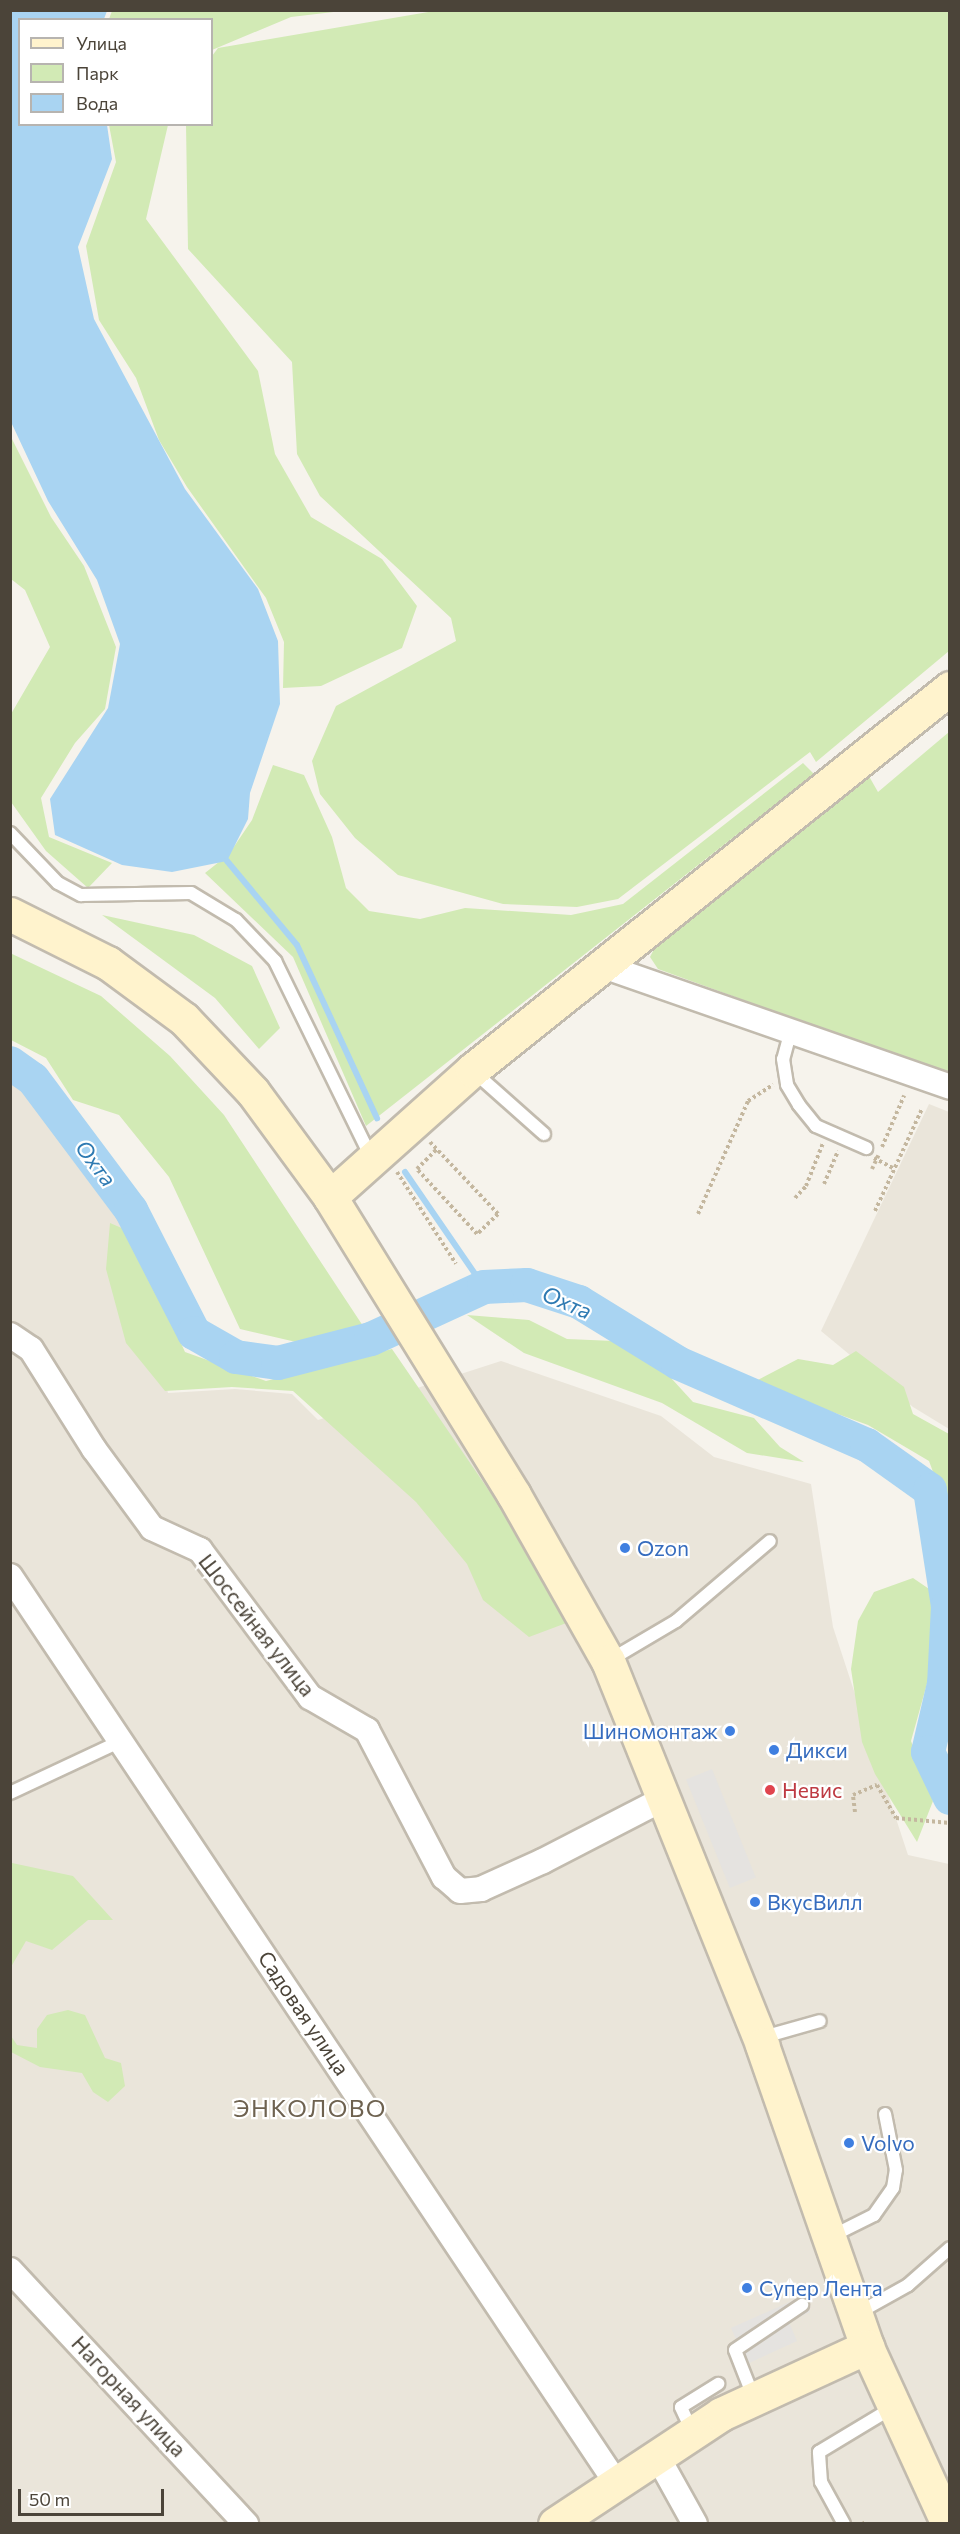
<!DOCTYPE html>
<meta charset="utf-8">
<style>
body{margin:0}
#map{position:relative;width:960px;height:2534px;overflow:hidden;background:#f6f3ec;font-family:Commissioner,sans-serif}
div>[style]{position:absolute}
.residential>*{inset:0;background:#eae5da}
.green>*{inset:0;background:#d2eab5}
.parking>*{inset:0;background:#e5e3e0;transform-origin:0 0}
.water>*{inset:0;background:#a9d4f2}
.stream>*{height:6px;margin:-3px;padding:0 3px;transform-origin:3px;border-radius:3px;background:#a9d4f2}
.river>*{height:34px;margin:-17px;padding:0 17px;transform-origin:17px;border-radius:17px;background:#a9d4f2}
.path>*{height:4px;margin-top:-2px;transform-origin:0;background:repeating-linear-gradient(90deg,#c4b79f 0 3px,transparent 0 6px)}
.roads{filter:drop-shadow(2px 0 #c2bbae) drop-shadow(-2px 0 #c2bbae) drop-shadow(0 2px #c2bbae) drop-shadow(0 -2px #c2bbae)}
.lane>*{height:12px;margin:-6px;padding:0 6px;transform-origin:6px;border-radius:6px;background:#fff}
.street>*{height:24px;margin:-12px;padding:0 12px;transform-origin:12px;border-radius:12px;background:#fff}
.secondary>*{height:33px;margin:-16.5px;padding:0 16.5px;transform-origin:16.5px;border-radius:16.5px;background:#fff3cd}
.path-bridge>*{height:4px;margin-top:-2px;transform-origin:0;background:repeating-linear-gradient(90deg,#c4b79f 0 3px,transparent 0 6px)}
.dots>*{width:16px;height:16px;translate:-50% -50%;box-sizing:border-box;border:3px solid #fff;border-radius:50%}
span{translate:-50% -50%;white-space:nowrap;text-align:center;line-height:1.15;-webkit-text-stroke:4.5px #fff;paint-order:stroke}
.shop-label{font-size:21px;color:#366cbe}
.left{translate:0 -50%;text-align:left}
.right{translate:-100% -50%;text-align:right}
.street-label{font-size:21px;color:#4b4439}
.health-label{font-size:21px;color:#be3a42}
.water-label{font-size:22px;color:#2e7ab2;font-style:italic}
.quarter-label{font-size:24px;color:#6e6250;letter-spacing:1.5px}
.frame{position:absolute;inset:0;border:12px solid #4b4439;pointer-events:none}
.legend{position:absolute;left:18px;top:18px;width:195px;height:108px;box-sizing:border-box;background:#fff;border:2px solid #b7b4b0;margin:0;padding:8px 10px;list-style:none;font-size:18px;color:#4b4439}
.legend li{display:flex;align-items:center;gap:12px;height:30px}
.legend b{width:30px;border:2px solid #b7b4b0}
.scale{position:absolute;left:18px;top:2489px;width:146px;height:27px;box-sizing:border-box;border:3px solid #4b4439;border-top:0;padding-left:8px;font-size:18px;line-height:21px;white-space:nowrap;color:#4b4439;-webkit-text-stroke:4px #fff;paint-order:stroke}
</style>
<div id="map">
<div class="residential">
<i style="clip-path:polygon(10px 1079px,23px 1085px,124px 1218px,168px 1393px,235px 1389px,292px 1394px,318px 1420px,501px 1361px,661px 1416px,714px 1457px,811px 1484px,833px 1627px,908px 1855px,949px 1864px,949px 2523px,11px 2523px)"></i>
<i style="clip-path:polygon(929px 1104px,949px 1112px,949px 1429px,913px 1407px,821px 1331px)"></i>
</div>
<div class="green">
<i style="clip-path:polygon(440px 10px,949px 11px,949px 651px,816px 762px,810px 752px,618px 899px,577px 907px,503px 904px,398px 875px,355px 838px,320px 794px,312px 761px,336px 706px,456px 641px,451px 618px,320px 496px,297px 454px,292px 362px,188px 249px,186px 125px,212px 124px,212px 56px,218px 48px)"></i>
<i style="clip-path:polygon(112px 11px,112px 10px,342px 11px,291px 17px,212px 50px,212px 20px,109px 19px)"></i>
<i style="clip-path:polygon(109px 125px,168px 125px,146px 219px,258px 371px,275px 454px,311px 517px,382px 559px,417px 606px,402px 648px,321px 686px,283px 688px,284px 642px,266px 598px,187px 487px,159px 440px,136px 378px,99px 320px,86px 246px,116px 162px)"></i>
<i style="clip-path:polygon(11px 437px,51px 517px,84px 566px,116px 647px,105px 709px,75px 743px,41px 798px,49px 837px,112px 863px,88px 888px,46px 851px,11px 802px,11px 714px,50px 647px,25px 590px,11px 579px)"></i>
<i style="clip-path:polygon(949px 732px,949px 1075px,658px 969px,650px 957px,655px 947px,809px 810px,866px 771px,878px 792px)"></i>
<i style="clip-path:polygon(803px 763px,814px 774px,366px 1126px,293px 957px,205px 873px,229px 854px,252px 820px,273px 765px,304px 775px,332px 837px,346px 888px,369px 911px,420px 919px,465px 908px,571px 915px,623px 904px)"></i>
<i style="clip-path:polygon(102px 915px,194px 935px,252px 966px,280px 1028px,259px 1049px,215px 998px)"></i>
<i style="clip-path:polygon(10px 953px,101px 996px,170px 1056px,224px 1115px,363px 1326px,296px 1342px,240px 1329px,169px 1177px,119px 1115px,73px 1100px,46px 1058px,11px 1040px)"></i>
<i style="clip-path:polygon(110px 1223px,131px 1232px,185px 1352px,266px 1381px,392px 1349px,577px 1619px,529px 1637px,483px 1600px,467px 1564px,416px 1502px,293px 1391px,232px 1387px,165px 1391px,126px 1343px,106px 1269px)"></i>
<i style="clip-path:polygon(467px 1315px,529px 1320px,567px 1339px,614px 1341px,661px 1367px,693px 1402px,754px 1418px,780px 1447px,804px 1462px,747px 1453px,662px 1403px,524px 1353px)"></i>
<i style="clip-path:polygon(856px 1351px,904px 1387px,913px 1414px,949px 1434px,949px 1515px,929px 1461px,868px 1425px,752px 1383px,798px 1359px,833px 1365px)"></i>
<i style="clip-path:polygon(913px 1578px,935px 1593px,935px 1655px,911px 1741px,933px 1801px,917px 1842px,875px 1774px,862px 1742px,851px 1669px,858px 1621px,874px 1592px)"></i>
<i style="clip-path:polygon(10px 1857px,12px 1863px,73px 1876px,113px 1920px,88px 1920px,52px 1950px,26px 1941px,11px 1967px)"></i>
<i style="clip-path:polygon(68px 2010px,85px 2015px,105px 2058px,121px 2063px,125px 2086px,108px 2102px,93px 2092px,82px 2073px,40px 2067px,11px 2052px,11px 2036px,17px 2045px,37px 2048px,37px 2029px,47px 2015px)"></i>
</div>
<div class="parking">
<i style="left:712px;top:1769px;width:117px;height:28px;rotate:68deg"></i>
<i style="clip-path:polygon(803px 2296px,810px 2312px,789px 2322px,797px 2341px,747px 2364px,731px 2328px)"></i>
</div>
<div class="water">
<i style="clip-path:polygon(11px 10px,107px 11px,104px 19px,20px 20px,20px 124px,107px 125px,112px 159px,78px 247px,94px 319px,185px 489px,258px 589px,278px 641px,280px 704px,250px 793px,248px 819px,227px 861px,172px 872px,122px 865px,55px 835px,50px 799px,108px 708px,120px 644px,97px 580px,48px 501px,11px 422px)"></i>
</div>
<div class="stream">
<i style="left:227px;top:861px;width:109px;rotate:50.2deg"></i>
<i style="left:297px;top:945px;width:191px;rotate:65.2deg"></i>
<i style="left:405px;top:1172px;width:140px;rotate:55.5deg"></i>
</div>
<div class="river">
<i style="left:10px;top:1063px;width:28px;rotate:35deg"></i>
<i style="left:33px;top:1079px;width:164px;rotate:53.2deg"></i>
<i style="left:131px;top:1210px;width:138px;rotate:62.9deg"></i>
<i style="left:194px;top:1333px;width:48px;rotate:29.7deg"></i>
<i style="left:236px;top:1357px;width:42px;rotate:8.1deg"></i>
<i style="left:278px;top:1363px;width:96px;rotate:-14.5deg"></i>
<i style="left:371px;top:1339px;width:124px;rotate:-24.7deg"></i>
<i style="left:484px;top:1287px;width:43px;rotate:-2.7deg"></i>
<i style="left:527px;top:1285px;width:55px;rotate:18.1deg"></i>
<i style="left:579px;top:1302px;width:116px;rotate:31.6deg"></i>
<i style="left:678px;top:1363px;width:206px;rotate:23.5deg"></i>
<i style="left:867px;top:1445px;width:77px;rotate:35.5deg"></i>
<i style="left:930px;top:1490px;width:117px;rotate:81.2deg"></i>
<i style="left:948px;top:1606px;width:78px;rotate:92.9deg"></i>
<i style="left:944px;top:1684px;width:70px;rotate:103.2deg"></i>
<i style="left:928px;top:1752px;width:51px;rotate:64.4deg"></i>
</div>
<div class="path">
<i style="left:430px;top:1142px;width:99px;rotate:46.6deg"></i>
<i style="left:498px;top:1214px;width:29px;rotate:136deg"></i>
<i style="left:477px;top:1234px;width:88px;rotate:-132.7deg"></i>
<i style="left:417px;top:1169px;width:28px;rotate:-45deg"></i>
<i style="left:882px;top:1147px;width:56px;rotate:-66.7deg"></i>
<i style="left:874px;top:1158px;width:24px;rotate:28deg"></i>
<i style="left:397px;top:1172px;width:109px;rotate:57.3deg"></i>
<i style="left:824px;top:1184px;width:36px;rotate:-67deg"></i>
<i style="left:795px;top:1198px;width:16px;rotate:-47deg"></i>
<i style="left:806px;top:1186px;width:46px;rotate:-68.4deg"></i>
<i style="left:875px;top:1211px;width:112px;rotate:-65.3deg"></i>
<i style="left:698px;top:1214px;width:124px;rotate:-66.1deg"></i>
<i style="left:748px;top:1101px;width:30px;rotate:-33deg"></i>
<i style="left:855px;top:1812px;width:17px;rotate:-97deg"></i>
<i style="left:853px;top:1795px;width:26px;rotate:-23deg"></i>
<i style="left:877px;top:1785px;width:38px;rotate:60deg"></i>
<i style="left:896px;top:1818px;width:54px;rotate:5.3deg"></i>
<i style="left:862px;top:2524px;width:4px;rotate:-27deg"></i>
</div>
<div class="roads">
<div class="lane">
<i style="left:10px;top:833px;width:69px;rotate:46.2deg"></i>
<i style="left:58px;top:883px;width:26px;rotate:28deg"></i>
<i style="left:81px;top:895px;width:110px;rotate:-1deg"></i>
<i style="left:191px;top:893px;width:52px;rotate:31deg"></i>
<i style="left:236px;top:920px;width:57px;rotate:46.4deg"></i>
<i style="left:275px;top:961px;width:218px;rotate:63.9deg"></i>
<i style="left:791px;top:1030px;width:30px;rotate:105deg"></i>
<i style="left:783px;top:1059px;width:26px;rotate:81deg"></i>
<i style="left:787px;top:1085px;width:23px;rotate:59deg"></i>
<i style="left:799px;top:1105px;width:27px;rotate:51deg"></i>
<i style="left:816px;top:1126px;width:55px;rotate:23.7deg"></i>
<i style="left:473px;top:1071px;width:95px;rotate:41.6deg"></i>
<i style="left:610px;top:1660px;width:77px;rotate:-30.6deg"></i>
<i style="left:676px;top:1621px;width:123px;rotate:-40.4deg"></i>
<i style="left:10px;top:1793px;width:123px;rotate:-25.1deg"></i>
<i style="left:760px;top:2038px;width:62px;rotate:-15.8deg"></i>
<i style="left:830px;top:2237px;width:49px;rotate:-26.6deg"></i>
<i style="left:874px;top:2215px;width:33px;rotate:-55deg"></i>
<i style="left:893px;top:2188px;width:18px;rotate:-81deg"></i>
<i style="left:896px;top:2170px;width:57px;rotate:-101.1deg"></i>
<i style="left:858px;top:2313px;width:57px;rotate:-29.2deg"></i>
<i style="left:908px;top:2285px;width:56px;rotate:-41.4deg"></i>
<i style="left:753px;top:2396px;width:49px;rotate:-111.4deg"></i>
<i style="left:735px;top:2350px;width:81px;rotate:-33.9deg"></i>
<i style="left:692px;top:2431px;width:26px;rotate:-115deg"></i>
<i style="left:681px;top:2407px;width:44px;rotate:-31.9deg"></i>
<i style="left:844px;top:2524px;width:48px;rotate:-118.7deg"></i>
<i style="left:821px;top:2482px;width:30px;rotate:-94deg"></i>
<i style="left:819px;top:2452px;width:85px;rotate:-31.1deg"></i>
</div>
<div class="street">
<i style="left:603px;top:966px;width:367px;rotate:19.2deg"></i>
<i style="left:10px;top:1335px;width:25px;rotate:34deg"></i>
<i style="left:31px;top:1349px;width:118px;rotate:57.8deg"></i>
<i style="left:94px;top:1449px;width:98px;rotate:53.7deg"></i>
<i style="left:152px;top:1528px;width:53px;rotate:24.6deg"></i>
<i style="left:200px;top:1550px;width:184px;rotate:53.2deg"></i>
<i style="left:310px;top:1697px;width:66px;rotate:30.1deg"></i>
<i style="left:367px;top:1730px;width:166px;rotate:62.4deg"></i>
<i style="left:444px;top:1877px;width:21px;rotate:41deg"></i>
<i style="left:460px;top:1891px;width:21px;rotate:-5deg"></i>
<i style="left:481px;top:1889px;width:68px;rotate:-24.3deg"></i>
<i style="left:543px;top:1861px;width:137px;rotate:-27.3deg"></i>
<i style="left:10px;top:1576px;width:1089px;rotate:56.24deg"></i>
<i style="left:10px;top:2270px;width:347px;rotate:47.1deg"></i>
<i style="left:656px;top:2454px;width:80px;rotate:60.9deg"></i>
</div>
<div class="secondary">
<i style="left:10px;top:914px;width:110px;rotate:26.6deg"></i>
<i style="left:108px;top:963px;width:94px;rotate:36.4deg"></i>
<i style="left:184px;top:1019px;width:100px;rotate:46.6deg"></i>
<i style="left:253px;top:1092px;width:130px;rotate:53.7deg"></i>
<i style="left:330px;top:1197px;width:350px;rotate:58.3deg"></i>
<i style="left:514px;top:1495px;width:191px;rotate:60.5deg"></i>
<i style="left:608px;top:1661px;width:414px;rotate:68.1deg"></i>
<i style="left:762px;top:2045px;width:320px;rotate:70.8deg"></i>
<i style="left:867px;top:2347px;width:195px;rotate:65.4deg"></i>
<i style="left:330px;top:1197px;width:191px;rotate:-41.8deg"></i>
<i style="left:472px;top:1070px;width:612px;rotate:-38.63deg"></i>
<i style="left:555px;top:2524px;width:199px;rotate:-33.5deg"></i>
<i style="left:721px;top:2414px;width:161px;rotate:-24.7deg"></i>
</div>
</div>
<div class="path-bridge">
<i style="left:872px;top:1169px;width:17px;rotate:-65deg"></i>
</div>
<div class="dots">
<i style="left:625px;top:1548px;background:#3f7fe0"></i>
<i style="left:730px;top:1731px;background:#3f7fe0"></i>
<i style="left:774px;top:1750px;background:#3f7fe0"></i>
<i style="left:770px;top:1790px;background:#e0444e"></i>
<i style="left:755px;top:1902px;background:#3f7fe0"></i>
<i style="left:849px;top:2143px;background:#3f7fe0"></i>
<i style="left:747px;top:2288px;background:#3f7fe0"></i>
</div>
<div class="shop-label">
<span class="left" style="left:637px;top:1548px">Ozon</span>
<span class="right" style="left:718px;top:1731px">Шиномонтаж</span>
<span class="left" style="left:786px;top:1750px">Дикси</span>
<span class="left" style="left:767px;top:1902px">ВкусВилл</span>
<span class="left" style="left:861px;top:2143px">Volvo</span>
<span class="left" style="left:759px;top:2288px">Супер Лента</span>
</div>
<div class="street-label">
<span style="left:257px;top:1625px;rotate:52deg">Шоссейная улица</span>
<span style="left:304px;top:2013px;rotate:56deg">Садовая улица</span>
<span style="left:129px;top:2396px;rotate:47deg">Нагорная улица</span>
</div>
<div class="health-label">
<span class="left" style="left:782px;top:1790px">Невис</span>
</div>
<div class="water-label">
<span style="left:96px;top:1163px;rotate:53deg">Охта</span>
<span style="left:567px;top:1302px;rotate:23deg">Охта</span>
</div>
<div class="quarter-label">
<span style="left:310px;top:2108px">ЭНКОЛОВО</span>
</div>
<div class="frame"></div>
<ul class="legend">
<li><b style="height:8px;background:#fff3cd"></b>Улица</li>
<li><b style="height:16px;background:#d2eab5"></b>Парк</li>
<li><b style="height:16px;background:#a9d4f2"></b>Вода</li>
</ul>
<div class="scale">50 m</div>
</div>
